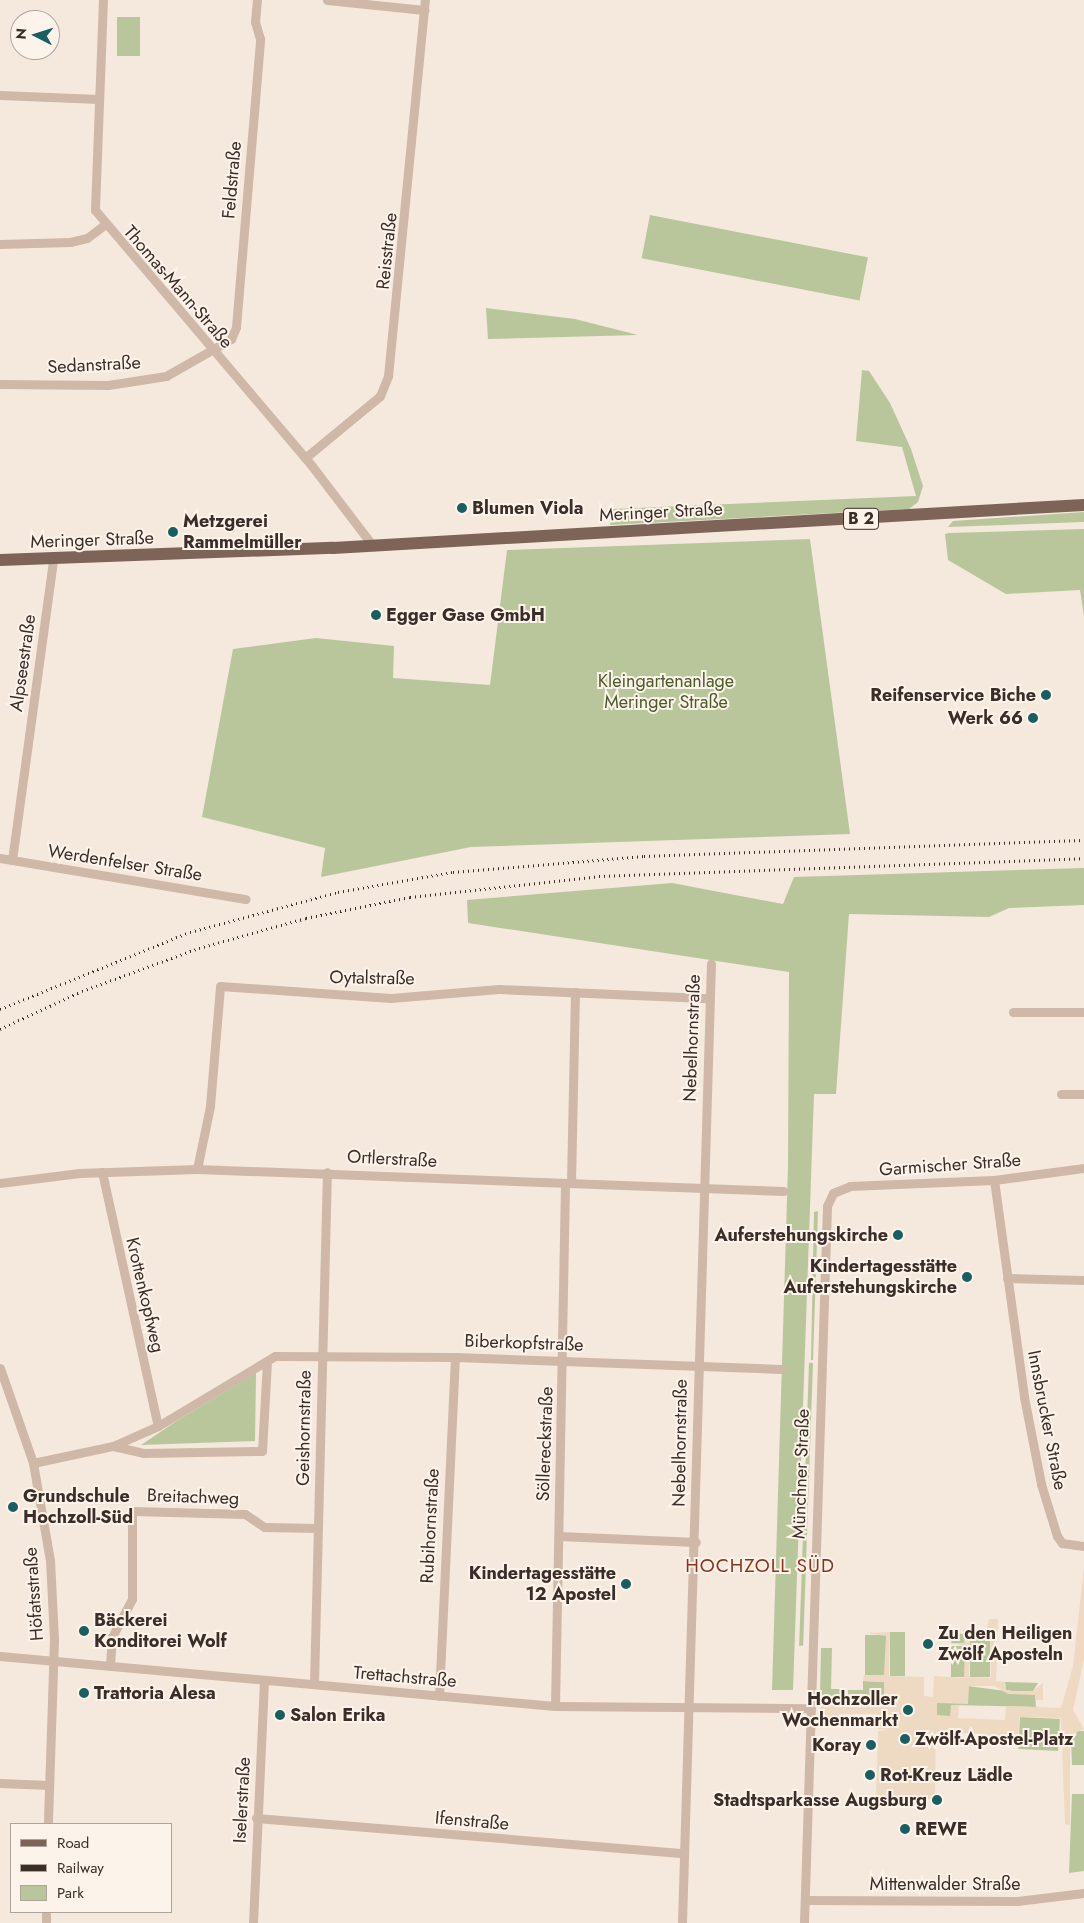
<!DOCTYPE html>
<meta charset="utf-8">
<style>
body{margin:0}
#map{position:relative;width:1084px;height:1923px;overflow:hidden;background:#f5e9dd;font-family:Jost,sans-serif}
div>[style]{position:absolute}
.green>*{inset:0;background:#b9c69b;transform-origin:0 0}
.plaza>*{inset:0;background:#eed9c2}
.minor>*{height:9px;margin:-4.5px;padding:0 4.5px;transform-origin:4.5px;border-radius:4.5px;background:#cfb8a7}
.primary>*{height:12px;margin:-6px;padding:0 6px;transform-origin:6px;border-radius:6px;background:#7e6358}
.rail>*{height:3px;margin-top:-1.5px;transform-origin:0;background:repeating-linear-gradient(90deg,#3b2d28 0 1px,transparent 0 5px)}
.dots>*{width:14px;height:14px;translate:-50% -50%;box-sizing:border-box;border:2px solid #fcf3ea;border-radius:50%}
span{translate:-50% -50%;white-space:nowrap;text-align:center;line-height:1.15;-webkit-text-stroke:4px #fcf3ea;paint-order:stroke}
.shield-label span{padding:1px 4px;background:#fcf3ea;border:1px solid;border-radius:4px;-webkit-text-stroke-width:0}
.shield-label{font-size:16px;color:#3b2d28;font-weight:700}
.street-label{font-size:18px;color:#3b2d28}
.poi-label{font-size:18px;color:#3b2d28;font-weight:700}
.left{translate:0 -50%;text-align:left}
.right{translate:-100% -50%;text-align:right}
.park-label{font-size:18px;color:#4b5c29}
.neighbourhood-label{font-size:19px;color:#923118;letter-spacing:1px}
.legend{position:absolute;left:10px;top:1823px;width:162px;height:90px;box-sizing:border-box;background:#fcf3ea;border:1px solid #afa49c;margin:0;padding:6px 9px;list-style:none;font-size:15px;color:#3b2d28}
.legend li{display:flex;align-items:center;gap:10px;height:25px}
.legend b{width:25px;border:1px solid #afa49c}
.north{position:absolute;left:10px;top:10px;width:50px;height:50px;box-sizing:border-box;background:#fcf3ea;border:1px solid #afa49c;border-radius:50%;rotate:275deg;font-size:14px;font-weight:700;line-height:20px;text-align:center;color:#3b2d28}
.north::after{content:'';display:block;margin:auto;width:18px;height:22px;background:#195f61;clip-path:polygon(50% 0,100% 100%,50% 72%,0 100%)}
</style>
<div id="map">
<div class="green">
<i style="left:117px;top:17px;width:23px;height:39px"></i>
<i style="left:650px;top:215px;width:222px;height:44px;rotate:11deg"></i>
<i style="clip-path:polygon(486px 308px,575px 319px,638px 335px,488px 339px)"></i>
<i style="clip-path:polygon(862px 370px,869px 371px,890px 403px,911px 449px,923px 486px,918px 502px,909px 509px,610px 525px,612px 509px,916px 496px,902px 447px,856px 441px)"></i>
<i style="clip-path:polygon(1084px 512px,1084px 522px,948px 527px,953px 521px)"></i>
<i style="clip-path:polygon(1084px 529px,1084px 616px,1080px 590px,1006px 594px,948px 560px,945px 534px,949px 533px)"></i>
<i style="clip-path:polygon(810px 539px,850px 834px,471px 847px,321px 877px,325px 848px,202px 817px,233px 649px,316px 638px,394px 646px,393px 678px,490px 685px,507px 550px)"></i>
<i style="clip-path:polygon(1084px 868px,1084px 905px,1009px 908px,989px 917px,849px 914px,836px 1094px,814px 1094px,793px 1690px,772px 1690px,788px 1167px,789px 972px,468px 923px,467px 900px,672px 883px,783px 904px,794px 877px)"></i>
<i style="clip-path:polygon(818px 1211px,813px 1360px,811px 1360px,814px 1212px)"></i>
<i style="left:813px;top:1363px;width:283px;height:4px;rotate:92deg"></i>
<i style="clip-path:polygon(256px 1373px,255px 1441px,141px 1445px,175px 1422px)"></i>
<i style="left:890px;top:1632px;width:15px;height:44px"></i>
<i style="left:952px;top:1633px;width:13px;height:10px;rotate:4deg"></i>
<i style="left:865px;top:1635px;width:21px;height:40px"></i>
<i style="left:970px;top:1638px;width:20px;height:39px"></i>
<i style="left:951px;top:1646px;width:14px;height:31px"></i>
<i style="clip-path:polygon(821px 1648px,832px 1648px,831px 1689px,843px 1689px,843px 1698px,820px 1697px)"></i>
<i style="clip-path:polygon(863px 1681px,884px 1682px,884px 1699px,848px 1698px,848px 1690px,863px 1690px)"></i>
<i style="clip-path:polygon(1005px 1682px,1038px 1683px,1033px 1691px,1012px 1691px,1006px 1690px)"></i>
<i style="clip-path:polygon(968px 1686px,1035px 1695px,1036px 1707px,951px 1705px,951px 1716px,936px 1716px,937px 1703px)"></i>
<i style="left:1020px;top:1717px;width:40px;height:32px;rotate:3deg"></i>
<i style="clip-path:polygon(1078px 1731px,1084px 1731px,1084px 1765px,1072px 1765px,1071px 1739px)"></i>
<i style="clip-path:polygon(1072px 1794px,1084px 1794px,1084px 1871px,1069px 1873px)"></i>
</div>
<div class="plaza">
<i style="clip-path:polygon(evenodd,1084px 1567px,1084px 1659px,1073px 1710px,1084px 1729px,1070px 1735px,1070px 1825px,1065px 1824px,1061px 1718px,1019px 1717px,1018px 1743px,986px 1741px,986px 1734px,936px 1732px,935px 1799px,876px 1798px,878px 1731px,892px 1730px,878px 1729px,877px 1714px,839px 1714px,838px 1723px,820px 1723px,820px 1697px,884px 1699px,884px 1682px,863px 1681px,864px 1675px,884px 1675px,886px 1636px,865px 1633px,890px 1632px,889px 1676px,924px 1677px,924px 1696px,933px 1697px,934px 1676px,964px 1678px,965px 1646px,952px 1643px,965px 1643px,965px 1634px,986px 1634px,989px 1619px,998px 1619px,996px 1681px,1005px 1682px,1006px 1690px,1012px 1691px,1033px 1691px,1043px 1683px,1043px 1700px,1036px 1700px,1035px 1695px,1008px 1694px,994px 1686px,969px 1686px,968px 1704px,937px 1703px,937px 1715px,950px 1716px,951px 1705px,959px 1705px,958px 1718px,1005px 1720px,1006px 1706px,1061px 1708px,1073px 1666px,1084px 1567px,970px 1638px,990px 1639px,991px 1678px,969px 1677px,970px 1638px)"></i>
</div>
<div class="minor">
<i style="left:103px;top:0;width:210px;rotate:92.2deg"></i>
<i style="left:95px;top:210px;width:336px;rotate:49.7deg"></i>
<i style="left:312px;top:466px;width:101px;rotate:52.7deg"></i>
<i style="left:327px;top:0;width:98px;rotate:5.9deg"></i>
<i style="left:0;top:95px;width:99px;rotate:2.3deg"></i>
<i style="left:0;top:244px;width:70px;rotate:-1.6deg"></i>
<i style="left:70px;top:242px;width:17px;rotate:-13deg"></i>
<i style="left:87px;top:238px;width:20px;rotate:-37deg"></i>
<i style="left:0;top:384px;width:108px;rotate:0.5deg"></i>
<i style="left:108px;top:385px;width:59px;rotate:-8.8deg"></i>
<i style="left:166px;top:376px;width:75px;rotate:-29.6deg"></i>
<i style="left:231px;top:339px;width:13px;rotate:-67deg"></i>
<i style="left:236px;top:327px;width:289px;rotate:-85.2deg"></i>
<i style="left:260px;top:39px;width:18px;rotate:-106deg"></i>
<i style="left:255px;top:22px;width:22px;rotate:-85deg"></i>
<i style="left:305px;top:458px;width:97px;rotate:-39.6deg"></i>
<i style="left:380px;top:396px;width:22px;rotate:-68deg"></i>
<i style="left:388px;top:376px;width:378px;rotate:-84.4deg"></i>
<i style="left:0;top:858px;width:249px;rotate:9.5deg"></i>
<i style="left:12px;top:860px;width:304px;rotate:-82.2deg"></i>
<i style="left:1013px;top:1012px;width:71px"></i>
<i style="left:1061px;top:1094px;width:23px"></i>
<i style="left:197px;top:1169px;width:64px;rotate:-78.3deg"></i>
<i style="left:210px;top:1106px;width:120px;rotate:-85.2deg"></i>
<i style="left:220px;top:986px;width:171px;rotate:4deg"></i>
<i style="left:391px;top:998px;width:108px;rotate:-4.8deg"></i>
<i style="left:499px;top:989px;width:210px;rotate:2.5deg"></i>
<i style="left:102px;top:1172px;width:260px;rotate:77.6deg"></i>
<i style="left:994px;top:1180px;width:219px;rotate:82.1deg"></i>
<i style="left:1024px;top:1397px;width:89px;rotate:78.9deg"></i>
<i style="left:1041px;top:1484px;width:54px;rotate:72.9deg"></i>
<i style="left:1057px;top:1536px;width:9px;rotate:54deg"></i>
<i style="left:1062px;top:1543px;width:22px;rotate:8deg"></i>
<i style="left:0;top:1183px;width:80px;rotate:-7.2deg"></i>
<i style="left:79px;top:1173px;width:118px;rotate:-1.9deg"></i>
<i style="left:197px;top:1169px;width:587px;rotate:2.15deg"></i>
<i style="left:571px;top:1183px;width:191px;rotate:-88.8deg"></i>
<i style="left:1007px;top:1278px;width:77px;rotate:1.5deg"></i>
<i style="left:0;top:1368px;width:101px;rotate:70.8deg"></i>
<i style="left:33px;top:1463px;width:98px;rotate:80.1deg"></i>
<i style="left:50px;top:1560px;width:80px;rotate:87.1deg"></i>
<i style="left:54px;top:1640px;width:184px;rotate:91.9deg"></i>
<i style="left:113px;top:1446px;width:31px;rotate:13deg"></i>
<i style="left:143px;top:1453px;width:119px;rotate:-1deg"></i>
<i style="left:262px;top:1451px;width:90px;rotate:-86.8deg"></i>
<i style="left:33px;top:1463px;width:82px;rotate:-12deg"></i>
<i style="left:113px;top:1446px;width:49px;rotate:-24deg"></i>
<i style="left:158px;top:1426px;width:136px;rotate:-30.9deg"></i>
<i style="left:275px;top:1356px;width:180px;rotate:0.3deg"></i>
<i style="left:455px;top:1357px;width:326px;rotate:2.1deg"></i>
<i style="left:559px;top:1536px;width:137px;rotate:2.5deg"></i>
<i style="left:0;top:1656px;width:557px;rotate:5.15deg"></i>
<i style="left:555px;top:1706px;width:254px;rotate:0.5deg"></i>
<i style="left:110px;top:1665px;width:28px;rotate:-86deg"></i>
<i style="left:112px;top:1637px;width:43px;rotate:-62.2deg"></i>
<i style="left:132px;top:1599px;width:88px;rotate:-90deg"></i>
<i style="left:132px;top:1511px;width:113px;rotate:1.5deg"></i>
<i style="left:245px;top:1514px;width:23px;rotate:34deg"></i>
<i style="left:264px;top:1527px;width:54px;rotate:1.1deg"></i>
<i style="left:314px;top:1684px;width:512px;rotate:-88.55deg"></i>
<i style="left:439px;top:1696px;width:339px;rotate:-87.3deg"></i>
<i style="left:555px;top:1706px;width:523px;rotate:-88.9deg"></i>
<i style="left:0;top:1783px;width:49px;rotate:2.3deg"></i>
<i style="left:256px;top:1818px;width:429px;rotate:4.7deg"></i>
<i style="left:805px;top:1900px;width:212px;rotate:0.3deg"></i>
<i style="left:1017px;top:1901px;width:67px;rotate:-6.8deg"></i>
<i style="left:46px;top:1923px;width:11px;rotate:-90deg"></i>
<i style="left:253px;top:1923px;width:243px;rotate:-87.4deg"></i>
<i style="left:682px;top:1923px;width:960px;rotate:-88.27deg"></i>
<i style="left:804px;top:1923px;width:717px;rotate:-88.16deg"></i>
<i style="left:827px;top:1206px;width:14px;rotate:-65deg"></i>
<i style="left:833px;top:1193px;width:18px;rotate:-22deg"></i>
<i style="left:850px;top:1186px;width:144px;rotate:-2.4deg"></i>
<i style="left:994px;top:1180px;width:91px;rotate:-7.6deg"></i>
</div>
<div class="primary">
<i style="left:0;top:560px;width:333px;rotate:-2.1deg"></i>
<i style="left:333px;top:548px;width:752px;rotate:-3.28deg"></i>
</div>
<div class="rail">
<i style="left:0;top:1009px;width:205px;rotate:-22.1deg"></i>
<i style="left:190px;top:932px;width:153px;rotate:-15.1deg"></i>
<i style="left:338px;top:892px;width:117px;rotate:-9.9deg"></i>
<i style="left:453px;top:872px;width:192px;rotate:-4.8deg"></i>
<i style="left:644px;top:856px;width:440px;rotate:-2.1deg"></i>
<i style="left:0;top:1029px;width:90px;rotate:-24.9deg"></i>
<i style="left:82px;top:991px;width:125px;rotate:-20.2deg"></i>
<i style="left:199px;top:948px;width:111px;rotate:-15.7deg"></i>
<i style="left:306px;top:918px;width:106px;rotate:-11.4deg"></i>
<i style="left:410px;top:897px;width:190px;rotate:-6.3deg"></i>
<i style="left:599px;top:876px;width:485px;rotate:-2.1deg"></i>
</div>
<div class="dots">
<i style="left:462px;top:508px;background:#195f61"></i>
<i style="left:173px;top:532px;background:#195f61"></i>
<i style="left:376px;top:615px;background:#195f61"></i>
<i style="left:1046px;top:695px;background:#195f61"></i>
<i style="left:1033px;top:718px;background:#195f61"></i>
<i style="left:898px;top:1235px;background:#195f61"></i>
<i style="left:967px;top:1277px;background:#195f61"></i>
<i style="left:13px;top:1507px;background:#195f61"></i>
<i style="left:626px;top:1584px;background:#195f61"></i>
<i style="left:84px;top:1631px;background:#195f61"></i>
<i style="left:928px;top:1644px;background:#195f61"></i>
<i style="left:84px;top:1693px;background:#195f61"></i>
<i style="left:908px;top:1710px;background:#195f61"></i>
<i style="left:280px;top:1715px;background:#195f61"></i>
<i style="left:905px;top:1739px;background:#195f61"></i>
<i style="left:871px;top:1745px;background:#195f61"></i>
<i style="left:870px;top:1775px;background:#195f61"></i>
<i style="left:937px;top:1800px;background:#195f61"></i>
<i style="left:905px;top:1829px;background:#195f61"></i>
</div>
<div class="shield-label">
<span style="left:861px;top:519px">B 2</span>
</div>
<div class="street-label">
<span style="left:232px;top:180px;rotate:-85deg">Feldstraße</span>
<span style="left:387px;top:251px;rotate:-84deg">Reisstraße</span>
<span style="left:178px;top:287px;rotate:49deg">Thomas-Mann-Straße</span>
<span style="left:94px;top:365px;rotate:-3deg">Sedanstraße</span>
<span style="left:661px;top:512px;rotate:-3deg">Meringer Straße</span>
<span style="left:92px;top:540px;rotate:-2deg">Meringer Straße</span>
<span style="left:23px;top:663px;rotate:-82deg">Alpseestraße</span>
<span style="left:125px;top:863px;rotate:9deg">Werdenfelser Straße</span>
<span style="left:372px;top:978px;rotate:1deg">Oytalstraße</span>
<span style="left:692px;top:1038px;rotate:-88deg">Nebelhornstraße</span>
<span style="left:392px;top:1159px;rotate:3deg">Ortlerstraße</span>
<span style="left:950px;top:1165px;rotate:-4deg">Garmischer Straße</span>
<span style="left:145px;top:1295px;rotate:77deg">Krottenkopfweg</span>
<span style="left:524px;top:1343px;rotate:2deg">Biberkopfstraße</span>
<span style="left:1047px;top:1420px;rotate:79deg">Innsbrucker Straße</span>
<span style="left:304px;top:1428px;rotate:-89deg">Geishornstraße</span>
<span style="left:680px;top:1443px;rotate:-89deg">Nebelhornstraße</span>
<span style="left:545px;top:1444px;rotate:-88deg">Söllereckstraße</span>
<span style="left:801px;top:1474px;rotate:-88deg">Münchner Straße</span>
<span style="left:193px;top:1497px;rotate:2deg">Breitachweg</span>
<span style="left:430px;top:1526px;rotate:-87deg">Rubihornstraße</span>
<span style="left:34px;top:1594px;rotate:-94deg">Höfatsstraße</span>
<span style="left:405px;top:1677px;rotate:5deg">Trettachstraße</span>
<span style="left:242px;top:1800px;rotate:-87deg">Iselerstraße</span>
<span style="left:472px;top:1821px;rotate:5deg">Ifenstraße</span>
<span style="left:945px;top:1884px">Mittenwalder Straße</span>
</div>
<div class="poi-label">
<span class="left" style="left:472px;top:508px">Blumen Viola</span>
<span class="left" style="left:183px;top:532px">Metzgerei<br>Rammelmüller</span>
<span class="left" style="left:386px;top:615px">Egger Gase GmbH</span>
<span class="right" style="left:1036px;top:695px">Reifenservice Biche</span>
<span class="right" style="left:1023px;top:718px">Werk 66</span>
<span class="right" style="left:888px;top:1235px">Auferstehungskirche</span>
<span class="right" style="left:957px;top:1277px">Kindertagesstätte<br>Auferstehungskirche</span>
<span class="left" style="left:23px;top:1507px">Grundschule<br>Hochzoll-Süd</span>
<span class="right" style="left:616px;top:1584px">Kindertagesstätte<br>12 Apostel</span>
<span class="left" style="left:94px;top:1631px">Bäckerei<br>Konditorei Wolf</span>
<span class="left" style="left:938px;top:1644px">Zu den Heiligen<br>Zwölf Aposteln</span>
<span class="left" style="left:94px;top:1693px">Trattoria Alesa</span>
<span class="right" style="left:898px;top:1710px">Hochzoller<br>Wochenmarkt</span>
<span class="left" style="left:290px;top:1715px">Salon Erika</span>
<span class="left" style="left:915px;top:1739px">Zwölf-Apostel-Platz</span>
<span class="right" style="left:861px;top:1745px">Koray</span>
<span class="left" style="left:880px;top:1775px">Rot-Kreuz Lädle</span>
<span class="right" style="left:927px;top:1800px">Stadtsparkasse Augsburg</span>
<span class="left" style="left:915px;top:1829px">REWE</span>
</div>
<div class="park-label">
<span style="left:666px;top:692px">Kleingartenanlage<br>Meringer Straße</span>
</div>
<div class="neighbourhood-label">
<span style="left:760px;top:1566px">HOCHZOLL SÜD</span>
</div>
<ul class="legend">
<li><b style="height:6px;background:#7e6358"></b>Road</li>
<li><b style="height:6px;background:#3b2d28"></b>Railway</li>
<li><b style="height:14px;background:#b9c69b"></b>Park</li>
</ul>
<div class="north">N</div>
</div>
